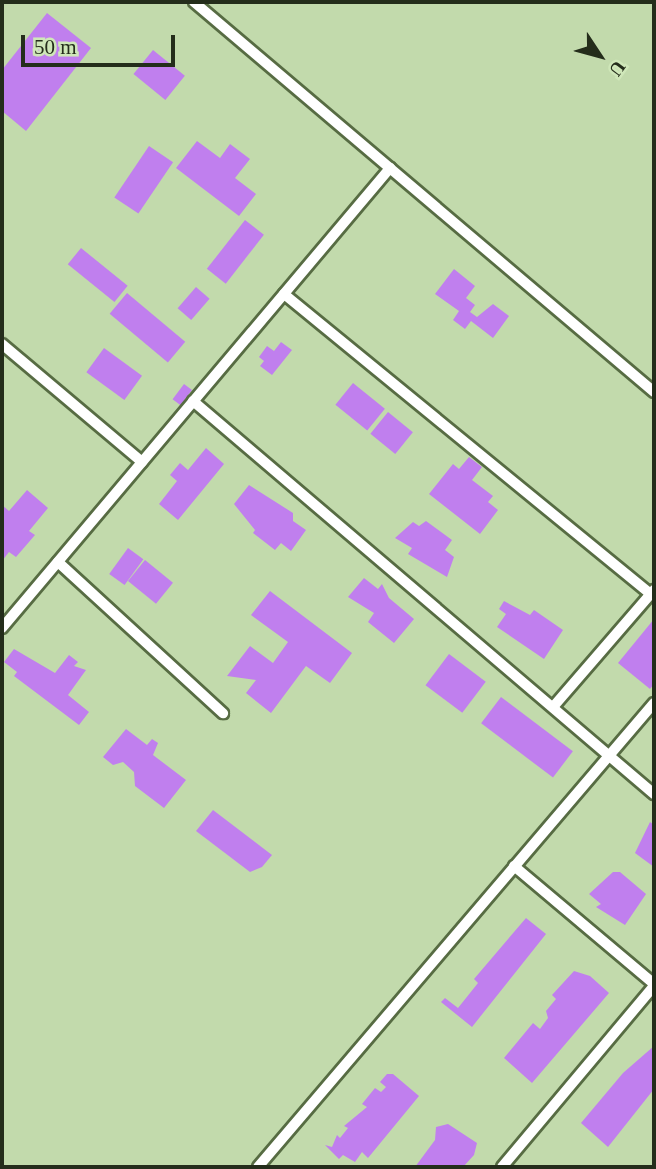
<!DOCTYPE html>
<style>
body{margin:0}
#map{position:relative;width:656px;height:1169px;overflow:hidden;background:#c2daac;font-family:"Times New Roman",serif}
div>[style]{position:absolute}
.building>*{inset:0;background:#c07fee;transform-origin:0 0}
.roads{filter:drop-shadow(2px 0 #576c43) drop-shadow(-2px 0 #576c43) drop-shadow(0 2px #576c43) drop-shadow(0 -2px #576c43)}
.lane>*{height:10px;margin:-5px;padding:0 5px;transform-origin:5px;border-radius:5px;background:#fff}
span{translate:-50% -50%;white-space:nowrap;text-align:center;line-height:1.15;-webkit-text-stroke:6px #cfe7b9;paint-order:stroke}
.frame{position:absolute;inset:0;border:4px solid #242d1b;pointer-events:none}
.north{position:absolute;left:565px;top:21px;width:70px;height:70px;-webkit-text-stroke:5px #cfe7b9;paint-order:stroke;rotate:126deg;font-size:19px;font-weight:700;line-height:28px;text-align:center;color:#242d1b}
.north::after{content:'';display:block;margin:auto;width:24px;height:32px;background:#242d1b;clip-path:polygon(50% 0,100% 100%,50% 72%,0 100%)}
.scale{position:absolute;left:21px;top:35px;width:154px;height:32px;box-sizing:border-box;border:4px solid #242d1b;border-top:0;padding-left:9px;font-size:21px;line-height:24px;white-space:nowrap;color:#242d1b;-webkit-text-stroke:5px #cfe7b9;paint-order:stroke}
</style>
<div id="map">
<div class="building">
<i style="clip-path:polygon(47px 13px,91px 48px,26px 131px,2px 111px,2px 70px)"></i>
<i style="left:153px;top:50px;width:41px;height:31px;rotate:39deg"></i>
<i style="clip-path:polygon(197px 141px,220px 158px,230px 144px,250px 159px,235px 178px,256px 194px,239px 216px,176px 168px)"></i>
<i style="left:149px;top:146px;width:29px;height:62px;rotate:34deg"></i>
<i style="left:245px;top:220px;width:24px;height:62px;rotate:38deg"></i>
<i style="left:81px;top:248px;width:60px;height:21px;rotate:39deg"></i>
<i style="clip-path:polygon(454px 269px,475px 286px,466px 298px,475px 305px,470px 312px,477px 317px,493px 304px,509px 316px,493px 338px,471px 321px,465px 329px,453px 320px,459px 311px,435px 294px)"></i>
<i style="left:196px;top:287px;width:18px;height:28px;rotate:41deg"></i>
<i style="left:127px;top:293px;width:76px;height:27px;rotate:40deg"></i>
<i style="clip-path:polygon(281px 342px,292px 350px,272px 375px,260px 366px,264px 361px,259px 357px,267px 346px,274px 351px)"></i>
<i style="left:104px;top:348px;width:47px;height:30px;rotate:36deg"></i>
<i style="left:353px;top:383px;width:41px;height:28px;rotate:39deg"></i>
<i style="left:184px;top:384px;width:10px;height:19px;rotate:37deg"></i>
<i style="left:388px;top:412px;width:32px;height:28px;rotate:39deg"></i>
<i style="clip-path:polygon(206px 448px,224px 464px,178px 520px,159px 504px,177px 481px,170px 475px,180px 463px,188px 470px)"></i>
<i style="clip-path:polygon(469px 457px,482px 467px,472px 480px,493px 496px,488px 502px,498px 510px,480px 534px,429px 494px,453px 464px,459px 469px)"></i>
<i style="clip-path:polygon(249px 485px,293px 513px,293px 521px,306px 530px,291px 551px,281px 543px,275px 550px,253px 533px,255px 530px,234px 504px)"></i>
<i style="clip-path:polygon(27px 490px,48px 508px,29px 531px,35px 535px,16px 557px,9px 552px,2px 561px,2px 505px,9px 511px)"></i>
<i style="clip-path:polygon(426px 521px,452px 540px,445px 550px,454px 557px,447px 577px,408px 554px,412px 548px,395px 538px,413px 522px,419px 526px)"></i>
<i style="left:128px;top:548px;width:19px;height:32px;rotate:36deg"></i>
<i style="left:145px;top:560px;width:36px;height:27px;rotate:39deg"></i>
<i style="clip-path:polygon(364px 578px,378px 589px,382px 584px,389px 598px,414px 619px,394px 643px,368px 622px,374px 613px,348px 597px)"></i>
<i style="clip-path:polygon(270px 591px,352px 653px,330px 683px,306px 666px,271px 713px,246px 693px,256px 680px,227px 676px,250px 646px,273px 663px,288px 642px,251px 615px)"></i>
<i style="clip-path:polygon(504px 601px,530px 615px,534px 610px,563px 630px,544px 659px,497px 627px,506px 614px,499px 609px)"></i>
<i style="clip-path:polygon(654px 619px,654px 684px,650px 689px,618px 663px)"></i>
<i style="clip-path:polygon(14px 649px,55px 673px,69px 655px,78px 662px,74px 666px,86px 670px,68px 695px,89px 712px,79px 725px,14px 676px,17px 672px,4px 662px)"></i>
<i style="left:449px;top:654px;width:46px;height:39px;rotate:37deg"></i>
<i style="left:501px;top:697px;width:90px;height:33px;rotate:37deg"></i>
<i style="clip-path:polygon(126px 729px,147px 745px,152px 739px,158px 743px,153px 755px,186px 780px,164px 808px,135px 786px,134px 772px,123px 762px,113px 765px,103px 757px)"></i>
<i style="clip-path:polygon(213px 810px,272px 855px,262px 867px,250px 872px,196px 831px)"></i>
<i style="clip-path:polygon(650px 822px,654px 825px,654px 867px,635px 853px)"></i>
<i style="clip-path:polygon(613px 872px,620px 872px,646px 894px,625px 925px,596px 907px,601px 904px,589px 894px)"></i>
<i style="clip-path:polygon(526px 918px,546px 934px,472px 1027px,441px 1002px,445px 998px,458px 1008px,478px 983px,474px 979px)"></i>
<i style="clip-path:polygon(574px 971px,590px 976px,609px 993px,532px 1083px,504px 1058px,533px 1023px,540px 1029px,548px 1018px,546px 1011px,556px 999px,552px 995px)"></i>
<i style="clip-path:polygon(654px 1046px,654px 1089px,608px 1147px,581px 1123px,623px 1073px)"></i>
<i style="clip-path:polygon(387px 1074px,393px 1074px,419px 1096px,368px 1158px,362px 1152px,355px 1162px,343px 1155px,339px 1159px,325px 1145px,332px 1147px,337px 1135px,340px 1138px,348px 1128px,344px 1126px,367px 1107px,362px 1104px,375px 1088px,381px 1092px,386px 1087px,380px 1082px)"></i>
<i style="clip-path:polygon(448px 1124px,477px 1143px,474px 1155px,463px 1167px,415px 1167px,435px 1140px,436px 1127px)"></i>
</div>
<div class="roads">
<div class="lane">
<i style="left:194px;top:2px;width:603px;rotate:40.29deg"></i>
<i style="left:284px;top:294px;width:474px;rotate:39.3deg"></i>
<i style="left:2px;top:344px;width:183px;rotate:40.1deg"></i>
<i style="left:193px;top:401px;width:606px;rotate:40.45deg"></i>
<i style="left:58px;top:562px;width:224px;rotate:42.5deg"></i>
<i style="left:2px;top:628px;width:602px;rotate:-49.85deg"></i>
<i style="left:553px;top:707px;width:155px;rotate:-49.2deg"></i>
<i style="left:514px;top:866px;width:183px;rotate:40.1deg"></i>
<i style="left:258px;top:1167px;width:610px;rotate:-49.52deg"></i>
<i style="left:502px;top:1167px;width:236px;rotate:-50deg"></i>
</div>
</div>
<div class="frame"></div>
<div class="north">U</div>
<div class="scale">50 m</div>
</div>
